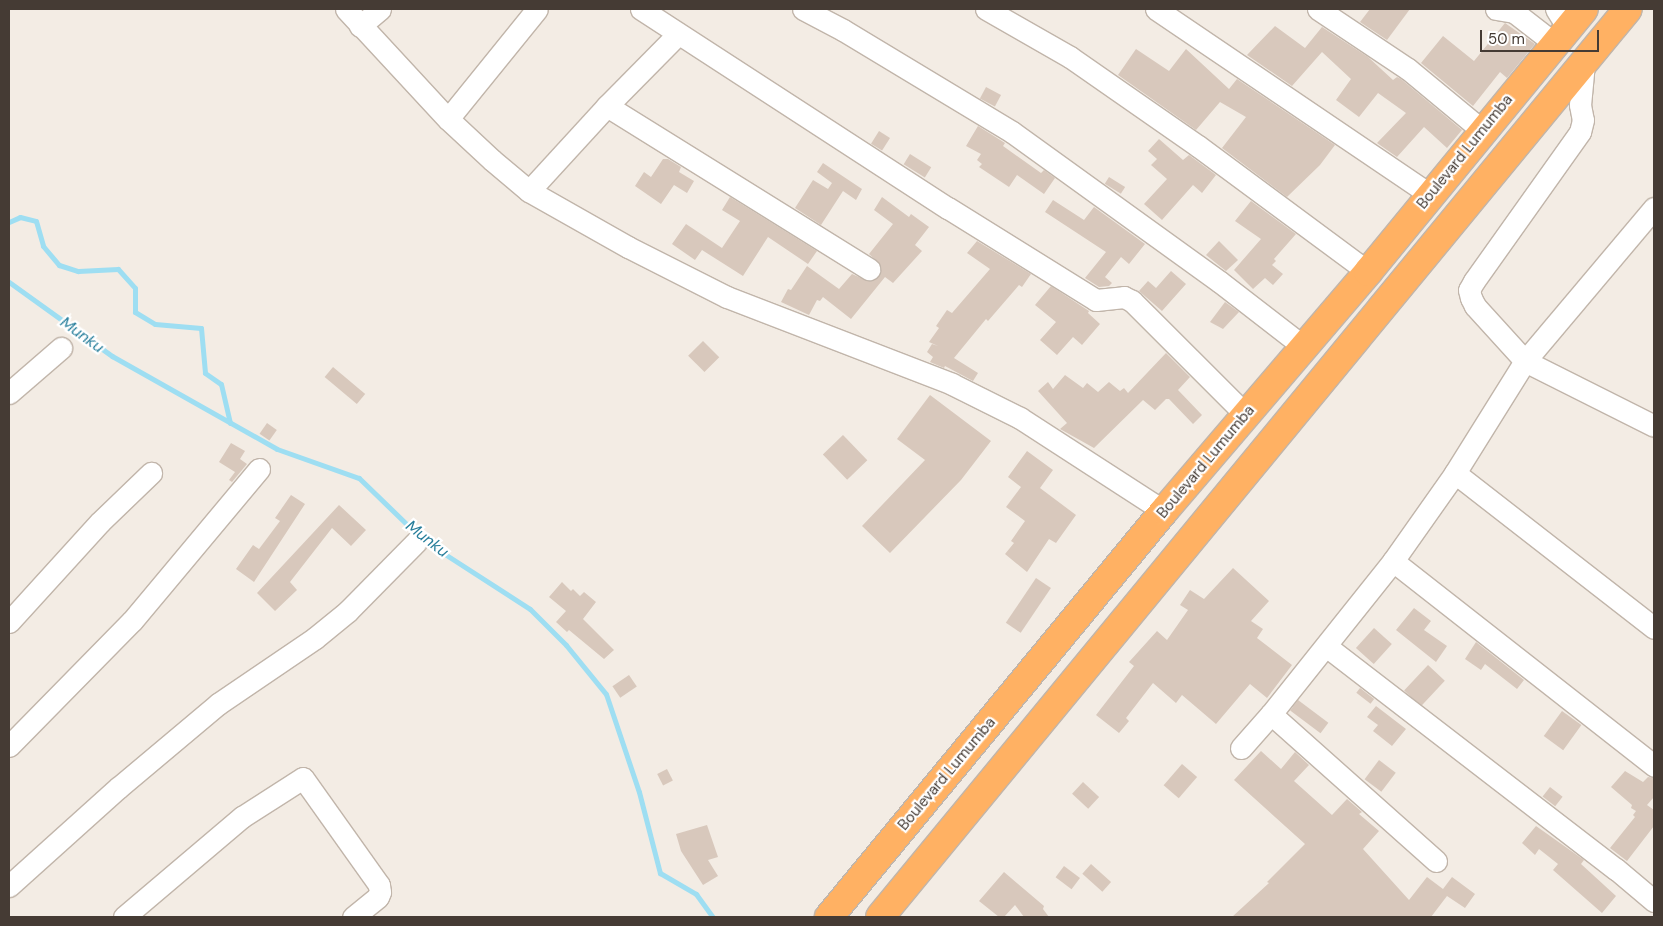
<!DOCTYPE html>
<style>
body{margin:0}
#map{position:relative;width:1663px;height:926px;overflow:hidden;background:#f3ece4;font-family:"DM Sans",sans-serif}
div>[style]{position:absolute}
.stream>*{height:5px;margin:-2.5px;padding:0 2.5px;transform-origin:2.5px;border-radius:2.5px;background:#9edef2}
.building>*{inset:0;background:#d8c8bc;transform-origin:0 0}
.roads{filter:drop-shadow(1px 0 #c1b5aa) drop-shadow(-1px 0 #c1b5aa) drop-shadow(0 1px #c1b5aa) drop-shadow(0 -1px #c1b5aa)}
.minor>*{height:21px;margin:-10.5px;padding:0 10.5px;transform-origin:10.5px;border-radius:10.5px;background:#fff}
.highway>*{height:28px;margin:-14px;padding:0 14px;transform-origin:14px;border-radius:14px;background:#ffb163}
span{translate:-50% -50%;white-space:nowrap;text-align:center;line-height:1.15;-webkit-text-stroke:4.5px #fff;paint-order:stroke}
.street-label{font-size:15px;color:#453b34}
.water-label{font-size:16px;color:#277e9b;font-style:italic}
.frame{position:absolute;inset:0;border:10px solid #453b34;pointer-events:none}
.scale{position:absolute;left:1480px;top:30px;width:119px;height:22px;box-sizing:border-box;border:2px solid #453b34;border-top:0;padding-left:6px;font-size:15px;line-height:18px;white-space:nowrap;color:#453b34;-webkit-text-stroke:4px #fff;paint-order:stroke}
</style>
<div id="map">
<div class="stream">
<i style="left:9px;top:222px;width:12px;rotate:-24deg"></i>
<i style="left:20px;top:217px;width:16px;rotate:14deg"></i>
<i style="left:36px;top:221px;width:26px;rotate:74deg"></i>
<i style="left:43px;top:246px;width:25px;rotate:50deg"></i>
<i style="left:59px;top:265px;width:20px;rotate:18deg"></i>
<i style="left:78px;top:271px;width:40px;rotate:-2.9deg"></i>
<i style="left:118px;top:269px;width:25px;rotate:48deg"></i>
<i style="left:135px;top:288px;width:24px;rotate:90deg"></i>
<i style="left:135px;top:312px;width:23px;rotate:31deg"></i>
<i style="left:155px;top:324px;width:46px;rotate:5deg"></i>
<i style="left:201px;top:328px;width:45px;rotate:84.9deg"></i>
<i style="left:205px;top:373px;width:19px;rotate:35deg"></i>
<i style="left:221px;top:384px;width:40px;rotate:77deg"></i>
<i style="left:9px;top:282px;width:127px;rotate:35.7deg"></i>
<i style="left:112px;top:356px;width:189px;rotate:29.4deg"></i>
<i style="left:277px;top:449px;width:87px;rotate:19.5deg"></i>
<i style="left:359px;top:478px;width:89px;rotate:44.1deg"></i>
<i style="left:423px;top:540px;width:127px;rotate:32.8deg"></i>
<i style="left:530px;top:609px;width:51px;rotate:45deg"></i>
<i style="left:566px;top:645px;width:63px;rotate:50.8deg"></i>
<i style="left:606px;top:694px;width:103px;rotate:71.4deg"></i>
<i style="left:639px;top:792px;width:84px;rotate:75.5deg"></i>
<i style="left:660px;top:873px;width:42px;rotate:30.3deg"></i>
<i style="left:696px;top:894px;width:29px;rotate:54deg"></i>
</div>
<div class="building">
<i style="clip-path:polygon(1370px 9px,1410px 9px,1387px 40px,1360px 22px)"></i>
<i style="clip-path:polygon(1505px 23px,1535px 44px,1507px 78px,1500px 72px,1473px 106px,1421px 63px,1443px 36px,1474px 61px)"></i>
<i style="clip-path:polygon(1275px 26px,1305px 48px,1322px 27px,1368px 57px,1393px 80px,1397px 77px,1401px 79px,1462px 130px,1447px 148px,1424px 127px,1397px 157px,1377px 143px,1406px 113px,1378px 93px,1359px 117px,1336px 100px,1351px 79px,1322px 52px,1292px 86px,1247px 55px)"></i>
<i style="clip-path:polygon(1136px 49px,1169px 71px,1186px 49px,1229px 89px,1237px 79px,1335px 145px,1320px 165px,1287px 197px,1222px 148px,1246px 117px,1220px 102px,1196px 130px,1118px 75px)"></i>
<i style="left:986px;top:87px;width:17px;height:13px;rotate:28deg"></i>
<i style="clip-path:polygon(978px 126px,1005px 143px,1003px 146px,1041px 173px,1044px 170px,1055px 178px,1044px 194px,1017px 175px,1009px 187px,979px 167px,982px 164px,977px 160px,981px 154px,966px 146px)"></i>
<i style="left:879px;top:131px;width:13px;height:15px;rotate:32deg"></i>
<i style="clip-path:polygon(1159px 139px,1183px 160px,1189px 155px,1216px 175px,1202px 193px,1193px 185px,1162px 220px,1144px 204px,1167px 179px,1151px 165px,1157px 159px,1148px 151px)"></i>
<i style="left:910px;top:154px;width:25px;height:12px;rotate:32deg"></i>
<i style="clip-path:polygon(663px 159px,668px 159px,681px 167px,679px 172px,694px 181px,687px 193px,674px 185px,661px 204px,635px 186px,644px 172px,651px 177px)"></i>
<i style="clip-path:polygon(823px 163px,862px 189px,856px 200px,843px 191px,821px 225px,795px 208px,813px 180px,828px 189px,832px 183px,817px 172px)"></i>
<i style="left:1109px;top:177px;width:19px;height:8px;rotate:32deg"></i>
<i style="clip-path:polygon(730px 197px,817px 251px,808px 264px,768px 237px,743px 276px,702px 250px,695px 260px,672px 244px,686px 224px,722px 248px,740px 221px,722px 210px)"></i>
<i style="clip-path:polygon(882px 197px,909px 217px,911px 214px,929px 227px,915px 245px,922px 251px,893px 283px,885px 277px,851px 319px,823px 297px,820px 301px,817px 300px,809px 315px,781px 302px,788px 289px,791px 290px,807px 266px,839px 289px,852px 274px,868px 281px,879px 276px,880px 264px,869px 254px,893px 224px,874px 210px)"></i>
<i style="clip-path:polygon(1053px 200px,1084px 220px,1094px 207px,1145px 244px,1129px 264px,1121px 257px,1105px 277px,1112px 283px,1109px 286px,1099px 287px,1085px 278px,1106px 252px,1045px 212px)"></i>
<i style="clip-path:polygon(1251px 201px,1296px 234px,1274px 259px,1276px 261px,1272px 265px,1283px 274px,1273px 285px,1265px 278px,1253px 289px,1234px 270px,1261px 239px,1235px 221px)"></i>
<i style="clip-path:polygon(977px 241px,1031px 274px,1022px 287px,1019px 285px,988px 321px,986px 319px,954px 358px,978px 373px,973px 381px,945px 366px,944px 368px,930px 362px,933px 357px,927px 352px,932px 344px,938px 346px,929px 342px,939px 328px,936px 326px,947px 310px,952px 313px,990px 269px,967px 253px)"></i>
<i style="clip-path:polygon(1219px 241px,1238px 260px,1226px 271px,1206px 255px)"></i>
<i style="clip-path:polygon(1171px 271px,1186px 284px,1162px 311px,1139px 291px,1148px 281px,1156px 288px)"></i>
<i style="clip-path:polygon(1051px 286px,1089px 311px,1088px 313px,1100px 324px,1082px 345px,1073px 337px,1057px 355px,1040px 340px,1056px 322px,1035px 305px)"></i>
<i style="clip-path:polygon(1225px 302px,1239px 312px,1223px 329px,1210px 322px)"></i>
<i style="left:703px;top:341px;width:23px;height:21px;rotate:45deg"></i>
<i style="clip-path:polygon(1166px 353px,1190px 377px,1178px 390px,1202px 415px,1193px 424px,1169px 399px,1166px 399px,1155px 410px,1143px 400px,1094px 448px,1060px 429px,1067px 423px,1038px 391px,1048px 382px,1053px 389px,1065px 375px,1083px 388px,1087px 383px,1098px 392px,1109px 382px,1120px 391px,1124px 388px,1128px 393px)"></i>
<i style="left:333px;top:367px;width:42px;height:13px;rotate:40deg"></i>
<i style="clip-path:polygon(930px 395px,991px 441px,961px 480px,890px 553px,862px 526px,925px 460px,897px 439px)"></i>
<i style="left:267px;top:423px;width:12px;height:13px;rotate:35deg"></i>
<i style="left:843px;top:435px;width:35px;height:28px;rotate:46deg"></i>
<i style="clip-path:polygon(231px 443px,245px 451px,240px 459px,247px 464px,232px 482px,229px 480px,235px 472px,219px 462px)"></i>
<i style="clip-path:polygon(1027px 451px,1053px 470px,1040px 488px,1076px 515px,1056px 543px,1049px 539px,1027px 572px,1005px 554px,1014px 543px,1011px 541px,1025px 521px,1006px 507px,1021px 487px,1008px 477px)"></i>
<i style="clip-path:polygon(291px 495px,305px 504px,254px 582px,236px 569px,253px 545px,259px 549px,280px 521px,275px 518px)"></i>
<i style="clip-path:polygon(339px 505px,366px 530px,351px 546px,332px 528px,290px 582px,297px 590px,275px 611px,257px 593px)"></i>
<i style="clip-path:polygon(1233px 568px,1269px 601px,1251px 621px,1263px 629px,1257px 638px,1292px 665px,1267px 698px,1250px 684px,1216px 724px,1182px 695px,1176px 703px,1153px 683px,1126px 718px,1129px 721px,1119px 733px,1096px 715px,1134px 666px,1129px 662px,1157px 631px,1167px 640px,1188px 610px,1180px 605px,1190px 590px,1204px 599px)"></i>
<i style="left:1036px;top:578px;width:18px;height:54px;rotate:34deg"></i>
<i style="clip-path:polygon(562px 582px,571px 591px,573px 589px,580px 596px,584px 592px,596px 602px,583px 619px,614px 650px,604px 659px,569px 630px,567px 632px,556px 622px,566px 611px,549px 597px)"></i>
<i style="clip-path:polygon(1414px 608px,1431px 621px,1424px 630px,1447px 646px,1436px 662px,1396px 630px)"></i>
<i style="left:1374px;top:628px;width:24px;height:27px;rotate:42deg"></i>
<i style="clip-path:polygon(1476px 642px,1524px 680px,1517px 689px,1485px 664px,1481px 670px,1465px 659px)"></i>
<i style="left:1428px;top:665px;width:23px;height:35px;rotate:43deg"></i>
<i style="left:629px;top:675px;width:14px;height:20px;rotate:56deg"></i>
<i style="left:1360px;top:688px;width:18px;height:6px;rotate:38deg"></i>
<i style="left:1298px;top:700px;width:38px;height:13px;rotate:37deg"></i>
<i style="clip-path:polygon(1376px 706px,1406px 729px,1392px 746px,1373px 731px,1378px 725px,1367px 717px)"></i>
<i style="left:1562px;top:711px;width:24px;height:31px;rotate:36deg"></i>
<i style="clip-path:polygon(1261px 751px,1281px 769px,1295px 752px,1309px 765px,1294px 781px,1332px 815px,1347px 799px,1362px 812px,1359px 814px,1379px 831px,1363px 849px,1409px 900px,1427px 877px,1443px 889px,1452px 877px,1475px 894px,1465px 908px,1447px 896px,1431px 917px,1232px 917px,1269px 883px,1267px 882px,1305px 844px,1234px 780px)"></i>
<i style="left:1379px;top:760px;width:21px;height:24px;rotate:37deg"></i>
<i style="left:1182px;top:764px;width:20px;height:28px;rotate:41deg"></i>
<i style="left:667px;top:769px;width:13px;height:11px;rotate:63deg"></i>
<i style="clip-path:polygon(1625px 771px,1643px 782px,1648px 777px,1654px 778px,1654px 797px,1647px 805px,1654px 810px,1654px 826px,1627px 861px,1610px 848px,1635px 817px,1633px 815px,1636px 811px,1631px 808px,1632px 805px,1611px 787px)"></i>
<i style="left:1083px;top:782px;width:22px;height:16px;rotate:43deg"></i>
<i style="left:1550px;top:787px;width:16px;height:12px;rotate:38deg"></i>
<i style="clip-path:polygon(707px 825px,718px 857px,708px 860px,718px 876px,703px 885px,681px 851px,676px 834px)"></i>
<i style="clip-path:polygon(1536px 826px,1584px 860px,1581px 864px,1616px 896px,1602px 913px,1553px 870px,1558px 864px,1539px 849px,1535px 855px,1522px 843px)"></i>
<i style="left:1091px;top:864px;width:27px;height:13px;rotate:42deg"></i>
<i style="left:1064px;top:866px;width:20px;height:14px;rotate:37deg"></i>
<i style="clip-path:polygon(1004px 872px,1044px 906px,1043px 909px,1049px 917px,1024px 917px,1015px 905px,1004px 917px,999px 917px,979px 901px)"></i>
</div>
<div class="roads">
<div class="minor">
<i style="left:346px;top:9px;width:150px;rotate:47.2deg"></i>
<i style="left:448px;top:119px;width:60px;rotate:43deg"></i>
<i style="left:492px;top:160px;width:48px;rotate:40deg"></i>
<i style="left:529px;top:191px;width:114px;rotate:29.5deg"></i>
<i style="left:628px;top:247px;width:111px;rotate:26.8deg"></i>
<i style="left:727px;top:297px;width:241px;rotate:21.1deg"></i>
<i style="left:952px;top:384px;width:76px;rotate:26.6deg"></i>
<i style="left:1020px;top:418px;width:171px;rotate:32.9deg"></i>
<i style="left:641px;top:9px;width:366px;rotate:33deg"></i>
<i style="left:948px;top:208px;width:174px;rotate:31.9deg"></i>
<i style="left:1096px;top:300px;width:28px;rotate:-6deg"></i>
<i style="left:1124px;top:297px;width:9px;rotate:27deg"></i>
<i style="left:1132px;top:301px;width:161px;rotate:45deg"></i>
<i style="left:803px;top:9px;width:45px;rotate:27.7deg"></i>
<i style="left:843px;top:30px;width:197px;rotate:31.1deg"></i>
<i style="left:1012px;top:132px;width:256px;rotate:35.8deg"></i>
<i style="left:1220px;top:282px;width:106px;rotate:37.7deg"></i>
<i style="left:986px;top:9px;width:97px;rotate:29.7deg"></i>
<i style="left:1070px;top:57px;width:156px;rotate:34.8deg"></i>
<i style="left:1198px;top:146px;width:212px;rotate:36.5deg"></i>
<i style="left:1156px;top:9px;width:332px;rotate:34.1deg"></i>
<i style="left:1318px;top:9px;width:108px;rotate:33.7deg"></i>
<i style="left:1408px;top:69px;width:97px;rotate:39.6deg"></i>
<i style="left:1496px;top:9px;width:18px;rotate:9deg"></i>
<i style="left:1514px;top:12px;width:51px;rotate:37.8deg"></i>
<i style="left:1556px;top:9px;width:22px;rotate:58deg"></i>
<i style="left:360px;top:26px;width:26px;rotate:-40deg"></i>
<i style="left:1584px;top:63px;width:42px;rotate:95.4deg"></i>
<i style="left:1580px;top:105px;width:15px;rotate:79deg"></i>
<i style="left:1583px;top:120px;width:12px;rotate:104deg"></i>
<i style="left:1580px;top:132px;width:183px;rotate:125.4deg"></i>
<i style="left:1474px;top:281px;width:10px;rotate:119deg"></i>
<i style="left:1469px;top:290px;width:8px;rotate:76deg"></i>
<i style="left:1471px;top:298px;width:9px;rotate:63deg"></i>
<i style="left:1475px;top:306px;width:74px;rotate:47.7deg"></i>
<i style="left:1525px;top:361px;width:144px;rotate:26.7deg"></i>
<i style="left:607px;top:106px;width:309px;rotate:31.9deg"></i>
<i style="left:448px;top:119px;width:141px;rotate:-51deg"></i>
<i style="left:529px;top:191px;width:115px;rotate:-47.5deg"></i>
<i style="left:607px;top:106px;width:101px;rotate:-45.4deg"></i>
<i style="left:9px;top:393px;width:69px;rotate:-40.9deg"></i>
<i style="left:1455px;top:473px;width:252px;rotate:37.9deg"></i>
<i style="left:1393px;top:561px;width:332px;rotate:38.1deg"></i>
<i style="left:9px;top:622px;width:135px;rotate:-47.7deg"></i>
<i style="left:100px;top:522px;width:71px;rotate:-43.9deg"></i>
<i style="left:1326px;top:646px;width:366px;rotate:37.6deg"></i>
<i style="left:1616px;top:869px;width:50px;rotate:40.1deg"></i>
<i style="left:1271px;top:714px;width:221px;rotate:41.7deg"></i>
<i style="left:9px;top:746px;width:175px;rotate:-45.5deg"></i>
<i style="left:132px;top:621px;width:198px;rotate:-50.1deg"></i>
<i style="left:1241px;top:748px;width:45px;rotate:-48.6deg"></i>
<i style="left:1271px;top:714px;width:196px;rotate:-51.4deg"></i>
<i style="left:1393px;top:561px;width:108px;rotate:-54.8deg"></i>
<i style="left:1455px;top:473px;width:132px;rotate:-58deg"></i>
<i style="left:1525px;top:361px;width:200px;rotate:-49.9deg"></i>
<i style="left:9px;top:886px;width:147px;rotate:-42deg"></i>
<i style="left:118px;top:788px;width:131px;rotate:-40deg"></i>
<i style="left:218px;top:704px;width:117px;rotate:-34.2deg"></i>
<i style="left:315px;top:638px;width:43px;rotate:-39.3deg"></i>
<i style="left:348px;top:611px;width:97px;rotate:-45.4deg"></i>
<i style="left:124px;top:917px;width:155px;rotate:-40.3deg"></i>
<i style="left:242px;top:817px;width:72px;rotate:-32.6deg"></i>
<i style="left:303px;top:778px;width:131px;rotate:54.6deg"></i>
<i style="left:379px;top:885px;width:7px;rotate:82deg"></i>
<i style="left:380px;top:892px;width:5px;rotate:112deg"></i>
<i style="left:378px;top:897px;width:32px;rotate:141deg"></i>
</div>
<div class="highway">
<i style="left:829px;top:917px;width:526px;rotate:-50.47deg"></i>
<i style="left:1164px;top:511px;width:314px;rotate:-49.5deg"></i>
<i style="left:1368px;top:272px;width:340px;rotate:-50.6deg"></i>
<i style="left:880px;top:917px;width:1176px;rotate:-50.52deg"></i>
</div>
</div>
<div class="street-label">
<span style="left:1465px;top:152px;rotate:-51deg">Boulevard Lumumba</span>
<span style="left:1206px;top:462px;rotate:-50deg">Boulevard Lumumba</span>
<span style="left:947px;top:774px;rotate:-50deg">Boulevard Lumumba</span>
</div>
<div class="water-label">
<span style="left:82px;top:335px;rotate:36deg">Munku</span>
<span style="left:427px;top:539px;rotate:38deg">Munku</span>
</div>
<div class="frame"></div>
<div class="scale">50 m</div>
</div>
